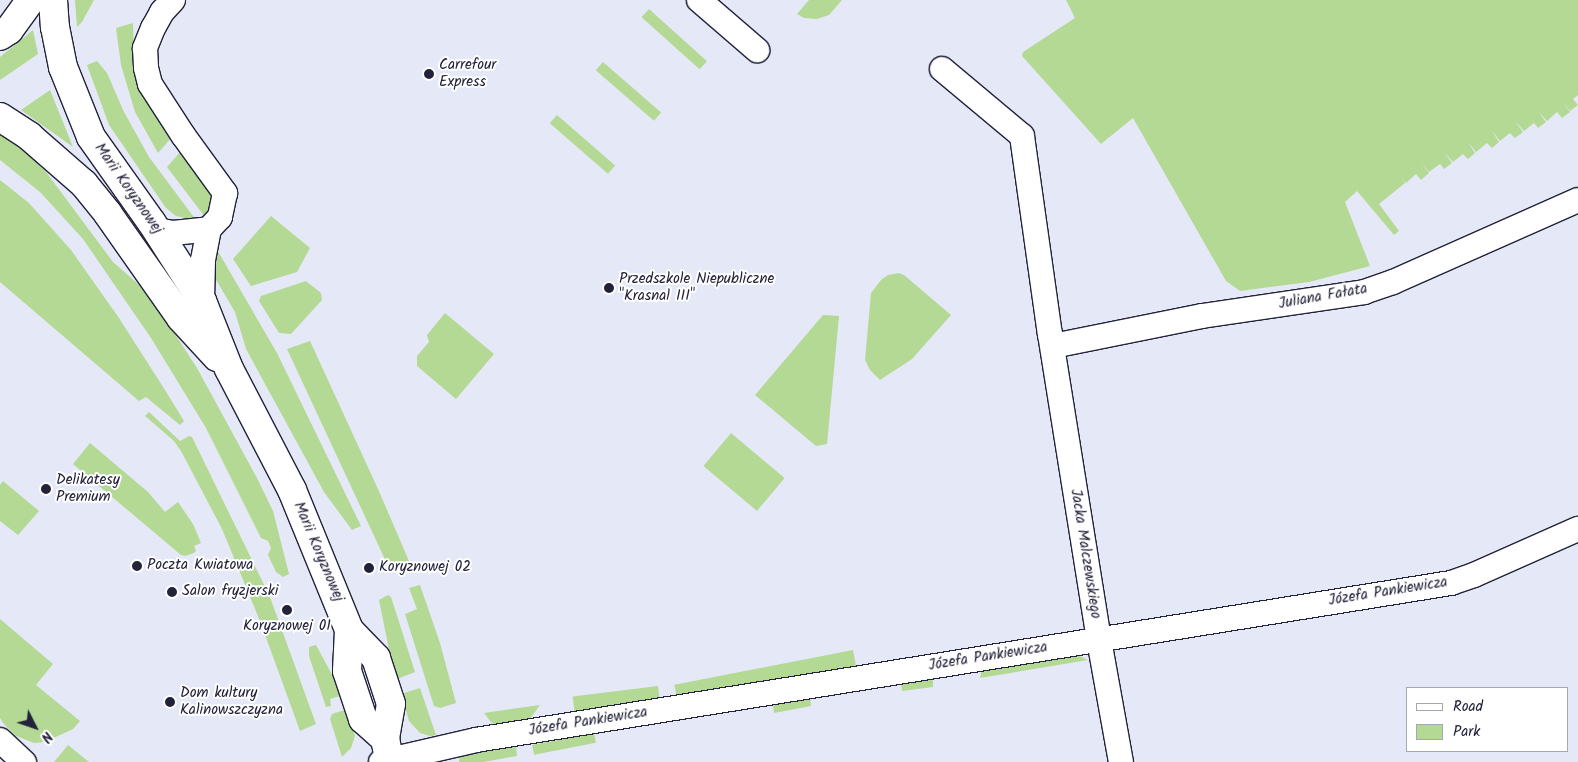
<!DOCTYPE html>
<meta charset="utf-8">
<style>
body{margin:0}
#map{position:relative;width:1578px;height:762px;overflow:hidden;background:#e5e9f7;font-family:Kalam,sans-serif}
div>[style]{position:absolute}
.green>*{inset:0;background:#b3d994;transform-origin:0 0}
.roads{filter:drop-shadow(1px 0 #22223b) drop-shadow(-1px 0 #22223b) drop-shadow(0 1px #22223b) drop-shadow(0 -1px #22223b)}
.street>*{height:24px;margin:-12px;padding:0 12px;transform-origin:12px;border-radius:12px;background:#fff}
.secondary>*{height:28px;margin:-14px;padding:0 14px;transform-origin:14px;border-radius:14px;background:#fff}
.dots>*{width:14px;height:14px;translate:-50% -50%;box-sizing:border-box;border:2px solid #fff;border-radius:50%}
span{translate:-50% -50%;white-space:nowrap;text-align:center;line-height:1.15;-webkit-text-stroke:4px #fff;paint-order:stroke}
.poi-label{font-size:15px;color:#22223b}
.left{translate:0 -50%;text-align:left}
.street-label{font-size:15px;color:#22223b}
.legend{position:absolute;left:1406px;top:687px;width:162px;height:65px;box-sizing:border-box;background:#fff;border:1px solid #a7a7b1;margin:0;padding:6px 9px;list-style:none;font-size:15px;color:#22223b}
.legend li{display:flex;align-items:center;gap:10px;height:25px}
.legend b{width:25px;border:1px solid #a7a7b1}
.north{position:absolute;left:10px;top:702px;width:50px;height:50px;-webkit-text-stroke:4px #fff;paint-order:stroke;rotate:131deg;font-size:14px;font-weight:700;line-height:20px;text-align:center;color:#22223b}
.north::after{content:'';display:block;margin:auto;width:18px;height:22px;background:#22223b;clip-path:polygon(50% 0,100% 100%,50% 72%,0 100%)}
</style>
<div id="map">
<div class="green">
<i style="clip-path:polygon(75px 0,94px 0,82px 22px,77px 27px)"></i>
<i style="clip-path:polygon(809px 0,842px 0,829px 15px,817px 19px,804px 18px,797px 14px)"></i>
<i style="clip-path:polygon(1066px 0,1578px 0,1578px 95px,1573px 99px,1578px 105px,1570px 111px,1562px 101px,1570px 112px,1562px 118px,1557px 112px,1547px 121px,1538px 111px,1546px 122px,1538px 128px,1534px 123px,1524px 131px,1515px 121px,1523px 132px,1515px 138px,1510px 133px,1500px 141px,1492px 131px,1499px 142px,1492px 148px,1487px 143px,1476px 152px,1468px 142px,1475px 153px,1468px 159px,1463px 154px,1453px 162px,1444px 152px,1452px 163px,1444px 169px,1440px 164px,1429px 172px,1421px 163px,1429px 173px,1421px 180px,1416px 174px,1406px 183px,1402px 178px,1405px 183px,1379px 204px,1399px 231px,1394px 235px,1357px 191px,1345px 202px,1370px 266px,1309px 282px,1240px 291px,1226px 281px,1133px 118px,1101px 144px,1022px 56px,1023px 52px,1075px 18px)"></i>
<i style="left:649px;top:9px;width:78px;height:11px;rotate:42deg"></i>
<i style="clip-path:polygon(133px 23px,134px 53px,172px 137px,158px 153px,135px 112px,121px 65px,116px 28px)"></i>
<i style="clip-path:polygon(33px 30px,38px 54px,0 80px,0 57px)"></i>
<i style="clip-path:polygon(97px 61px,107px 73px,124px 112px,149px 157px,196px 220px,176px 216px,166px 208px,109px 125px,87px 65px)"></i>
<i style="left:603px;top:62px;width:77px;height:11px;rotate:41deg"></i>
<i style="clip-path:polygon(50px 90px,73px 147px,21px 110px)"></i>
<i style="left:557px;top:115px;width:77px;height:11px;rotate:41deg"></i>
<i style="clip-path:polygon(0 134px,25px 151px,46px 172px,113px 262px,145px 290px,162px 314px,197px 368px,257px 478px,273px 511px,289px 574px,283px 577px,276px 572px,268px 555px,271px 548px,268px 541px,261px 538px,206px 428px,151px 338px,83px 239px,40px 192px,0 160px)"></i>
<i style="clip-path:polygon(180px 152px,212px 188px,218px 201px,205px 217px,167px 167px)"></i>
<i style="clip-path:polygon(0 180px,29px 203px,71px 250px,119px 318px,165px 390px,184px 421px,180px 425px,146px 397px,139px 401px,0 282px)"></i>
<i style="clip-path:polygon(271px 216px,310px 248px,297px 272px,251px 286px,233px 259px)"></i>
<i style="clip-path:polygon(216px 248px,277px 353px,361px 526px,352px 530px,324px 492px,246px 349px,235px 312px,212px 273px)"></i>
<i style="clip-path:polygon(899px 273px,904px 275px,951px 315px,912px 359px,880px 380px,870px 370px,865px 360px,871px 293px,881px 280px,888px 275px)"></i>
<i style="clip-path:polygon(306px 281px,321px 293px,322px 300px,291px 334px,279px 333px,259px 301px,261px 296px)"></i>
<i style="clip-path:polygon(445px 313px,494px 354px,456px 399px,417px 366px,417px 356px,429px 342px,427px 335px)"></i>
<i style="clip-path:polygon(823px 315px,839px 316px,827px 444px,816px 446px,755px 395px)"></i>
<i style="clip-path:polygon(310px 341px,378px 489px,409px 561px,389px 568px,287px 349px)"></i>
<i style="clip-path:polygon(149px 412px,180px 441px,189px 436px,192px 437px,270px 597px,316px 724px,300px 731px,260px 621px,222px 529px,181px 451px,174px 441px,145px 416px)"></i>
<i style="left:731px;top:433px;width:70px;height:43px;rotate:40deg"></i>
<i style="clip-path:polygon(90px 443px,148px 492px,165px 512px,178px 502px,193px 524px,201px 543px,194px 546px,196px 551px,194px 553px,185px 556px,181px 555px,73px 464px)"></i>
<i style="clip-path:polygon(3px 481px,39px 511px,18px 535px,0 521px,0 485px)"></i>
<i style="clip-path:polygon(420px 585px,440px 643px,456px 703px,440px 708px,434px 706px,405px 614px,417px 609px,409px 588px)"></i>
<i style="clip-path:polygon(388px 595px,391px 597px,415px 672px,397px 679px,390px 655px,379px 600px)"></i>
<i style="clip-path:polygon(0 619px,53px 664px,36px 685px,80px 721px,73px 729px,45px 742px,34px 743px,16px 736px,3px 723px,0 718px)"></i>
<i style="clip-path:polygon(316px 645px,343px 695px,330px 699px,331px 706px,326px 707px,309px 656px,309px 647px)"></i>
<i style="left:853px;top:650px;width:16px;height:182px;rotate:79deg"></i>
<i style="clip-path:polygon(1075px 654px,1088px 660px,980px 678px,982px 669px)"></i>
<i style="clip-path:polygon(929px 678px,933px 681px,933px 687px,902px 691px,901px 683px)"></i>
<i style="left:658px;top:686px;width:16px;height:86px;rotate:83deg"></i>
<i style="clip-path:polygon(420px 688px,436px 735px,430px 736px,420px 733px,409px 721px,401px 694px)"></i>
<i style="clip-path:polygon(810px 696px,811px 706px,774px 713px,773px 706px,777px 702px)"></i>
<i style="clip-path:polygon(540px 705px,526px 724px,496px 725px,491px 722px,484px 713px)"></i>
<i style="clip-path:polygon(348px 709px,355px 736px,351px 748px,342px 757px,330px 719px,332px 714px)"></i>
<i style="left:594px;top:733px;width:10px;height:63px;rotate:79deg"></i>
<i style="clip-path:polygon(68px 745px,89px 762px,54px 762px)"></i>
<i style="clip-path:polygon(512px 745px,516px 747px,517px 756px,483px 762px,459px 762px,460px 755px)"></i>
</div>
<div class="roads">
<div class="street">
<i style="left:173px;top:0;width:16px;rotate:133deg"></i>
<i style="left:162px;top:12px;width:18px;rotate:119deg"></i>
<i style="left:153px;top:28px;width:22px;rotate:112deg"></i>
<i style="left:145px;top:48px;width:20px;rotate:87deg"></i>
<i style="left:146px;top:68px;width:16px;rotate:76deg"></i>
<i style="left:150px;top:84px;width:61px;rotate:57.1deg"></i>
<i style="left:183px;top:135px;width:72px;rotate:54.1deg"></i>
<i style="left:225px;top:193px;width:25px;rotate:102deg"></i>
<i style="left:220px;top:217px;width:16px;rotate:133deg"></i>
<i style="left:209px;top:229px;width:32px;rotate:101deg"></i>
<i style="left:203px;top:260px;width:41px;rotate:91.4deg"></i>
<i style="left:699px;top:0;width:77px;rotate:40.8deg"></i>
<i style="left:942px;top:69px;width:104px;rotate:39.9deg"></i>
<i style="left:1022px;top:136px;width:200px;rotate:82deg"></i>
<i style="left:1050px;top:334px;width:310px;rotate:80.9deg"></i>
<i style="left:1099px;top:640px;width:124px;rotate:79.8deg"></i>
<i style="left:157px;top:230px;width:16px;rotate:11deg"></i>
<i style="left:173px;top:233px;width:36px;rotate:-6deg"></i>
<i style="left:1053px;top:346px;width:152px;rotate:-11.4deg"></i>
<i style="left:1202px;top:316px;width:164px;rotate:-8.4deg"></i>
<i style="left:1364px;top:292px;width:31px;rotate:-19deg"></i>
<i style="left:1393px;top:282px;width:202px;rotate:-23.9deg"></i>
<i style="left:0;top:740px;width:33px;rotate:43deg"></i>
<i style="left:381px;top:762px;width:98px;rotate:-13deg"></i>
<i style="left:476px;top:740px;width:988px;rotate:-9.15deg"></i>
<i style="left:1451px;top:583px;width:24px;rotate:-19deg"></i>
<i style="left:1474px;top:575px;width:114px;rotate:-23.9deg"></i>
</div>
<div class="secondary">
<i style="left:53px;top:0;width:27px;rotate:86deg"></i>
<i style="left:55px;top:27px;width:41px;rotate:78.7deg"></i>
<i style="left:63px;top:67px;width:75px;rotate:68.2deg"></i>
<i style="left:91px;top:137px;width:105px;rotate:54.7deg"></i>
<i style="left:152px;top:223px;width:93px;rotate:57.3deg"></i>
<i style="left:202px;top:301px;width:73px;rotate:68.3deg"></i>
<i style="left:229px;top:369px;width:136px;rotate:62.5deg"></i>
<i style="left:292px;top:490px;width:151px;rotate:67.8deg"></i>
<i style="left:349px;top:630px;width:39px;rotate:46deg"></i>
<i style="left:376px;top:658px;width:48px;rotate:71.9deg"></i>
<i style="left:391px;top:704px;width:36px;rotate:100deg"></i>
<i style="left:385px;top:739px;width:24px;rotate:78deg"></i>
<i style="left:0;top:36px;width:11px;rotate:-34deg"></i>
<i style="left:9px;top:30px;width:37px;rotate:-54deg"></i>
<i style="left:0;top:117px;width:35px;rotate:33deg"></i>
<i style="left:29px;top:136px;width:73px;rotate:41.1deg"></i>
<i style="left:84px;top:184px;width:38px;rotate:51deg"></i>
<i style="left:108px;top:214px;width:127px;rotate:54.9deg"></i>
<i style="left:181px;top:318px;width:53px;rotate:47.3deg"></i>
<i style="left:349px;top:630px;width:41px;rotate:92.8deg"></i>
<i style="left:347px;top:671px;width:51px;rotate:71.6deg"></i>
<i style="left:363px;top:719px;width:30px;rotate:42deg"></i>
</div>
</div>
<div class="dots">
<i style="left:429px;top:74px;background:#22223b"></i>
<i style="left:609px;top:288px;background:#22223b"></i>
<i style="left:46px;top:489px;background:#22223b"></i>
<i style="left:137px;top:566px;background:#22223b"></i>
<i style="left:369px;top:568px;background:#22223b"></i>
<i style="left:172px;top:592px;background:#22223b"></i>
<i style="left:287px;top:610px;background:#22223b"></i>
<i style="left:170px;top:702px;background:#22223b"></i>
</div>
<div class="poi-label">
<span class="left" style="left:439px;top:74px">Carrefour<br>Express</span>
<span class="left" style="left:619px;top:288px">Przedszkole Niepubliczne<br>"Krasnal III"</span>
<span class="left" style="left:56px;top:489px">Delikatesy<br>Premium</span>
<span class="left" style="left:147px;top:566px">Poczta Kwiatowa</span>
<span class="left" style="left:379px;top:568px">Koryznowej 02</span>
<span class="left" style="left:182px;top:592px">Salon fryzjerski</span>
<span style="left:287px;top:627px">Koryznowej 01</span>
<span class="left" style="left:180px;top:702px">Dom kultury<br>Kalinowszczyzna</span>
</div>
<div class="street-label">
<span style="left:128px;top:189px;rotate:55deg">Marii Koryznowej</span>
<span style="left:1323px;top:297px;rotate:-10deg">Juliana Fałata</span>
<span style="left:318px;top:552px;rotate:67deg">Marii Koryznowej</span>
<span style="left:1085px;top:554px;rotate:81deg">Jacka Malczewskiego</span>
<span style="left:1388px;top:592px;rotate:-9deg">Józefa Pankiewicza</span>
<span style="left:988px;top:657px;rotate:-9deg">Józefa Pankiewicza</span>
<span style="left:588px;top:722px;rotate:-9deg">Józefa Pankiewicza</span>
</div>
<ul class="legend">
<li><b style="height:6px;background:#fff"></b>Road</li>
<li><b style="height:14px;background:#b3d994"></b>Park</li>
</ul>
<div class="north">N</div>
</div>
